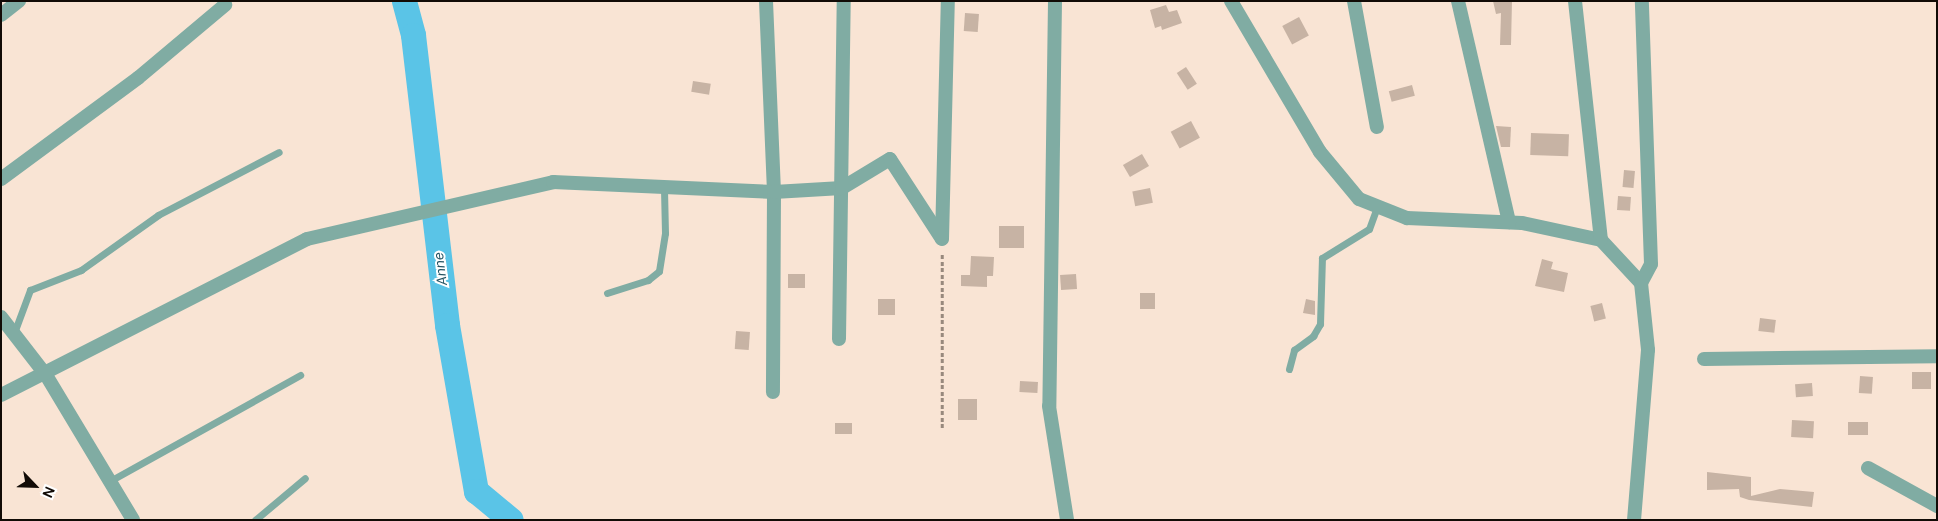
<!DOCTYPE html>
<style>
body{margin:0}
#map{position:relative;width:1938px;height:521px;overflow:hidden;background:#f9e4d4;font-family:"DM Sans",sans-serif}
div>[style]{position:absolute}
.river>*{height:25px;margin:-12.5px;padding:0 12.5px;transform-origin:12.5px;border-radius:12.5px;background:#5ac4e7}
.building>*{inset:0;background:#c7b3a4;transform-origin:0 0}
.path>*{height:2.5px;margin-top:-1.25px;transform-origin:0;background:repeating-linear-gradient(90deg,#98897d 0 4px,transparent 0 6.5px)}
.service>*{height:7px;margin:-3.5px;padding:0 3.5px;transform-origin:3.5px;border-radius:3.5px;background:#80aca3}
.minor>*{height:14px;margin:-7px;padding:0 7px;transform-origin:7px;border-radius:7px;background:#80aca3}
span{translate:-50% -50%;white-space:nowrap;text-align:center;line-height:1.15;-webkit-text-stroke:4px #fff;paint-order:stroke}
.water-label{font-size:14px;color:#255362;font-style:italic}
.frame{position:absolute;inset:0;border:2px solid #120b06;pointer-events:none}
.north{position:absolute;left:10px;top:461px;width:50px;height:50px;-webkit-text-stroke:4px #fff;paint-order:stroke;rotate:114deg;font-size:14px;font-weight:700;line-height:20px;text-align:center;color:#120b06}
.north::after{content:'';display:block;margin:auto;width:18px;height:22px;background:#120b06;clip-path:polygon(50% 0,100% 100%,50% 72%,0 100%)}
</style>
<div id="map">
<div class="river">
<i style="left:404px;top:1px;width:35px;rotate:75deg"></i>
<i style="left:413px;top:35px;width:292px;rotate:83.3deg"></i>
<i style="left:447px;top:325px;width:169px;rotate:80.1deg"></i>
<i style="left:476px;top:491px;width:45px;rotate:39.6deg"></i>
</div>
<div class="building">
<i style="clip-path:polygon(1493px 1px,1512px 1px,1511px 45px,1500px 45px,1501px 13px,1496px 14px)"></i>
<i style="clip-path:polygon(1166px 5px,1169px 12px,1177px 10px,1182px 23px,1162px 30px,1161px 26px,1155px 28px,1150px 10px)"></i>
<i style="left:965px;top:13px;width:14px;height:18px;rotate:4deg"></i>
<i style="left:1299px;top:17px;width:21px;height:19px;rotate:62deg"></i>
<i style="left:1186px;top:67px;width:20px;height:11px;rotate:57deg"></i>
<i style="left:693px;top:81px;width:18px;height:11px;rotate:9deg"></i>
<i style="left:1412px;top:85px;width:11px;height:24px;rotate:75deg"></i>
<i style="left:1191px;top:121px;width:19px;height:23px;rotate:62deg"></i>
<i style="clip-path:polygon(1496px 126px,1511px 127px,1510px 147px,1501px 147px)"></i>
<i style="left:1531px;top:133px;width:38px;height:22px;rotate:2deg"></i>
<i style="left:1142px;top:154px;width:14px;height:22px;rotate:60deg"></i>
<i style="left:1624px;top:170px;width:11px;height:17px;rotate:5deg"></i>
<i style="left:1150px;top:188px;width:15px;height:18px;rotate:79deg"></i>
<i style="left:1618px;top:196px;width:13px;height:14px;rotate:4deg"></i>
<i style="left:999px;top:226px;width:25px;height:22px"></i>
<i style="clip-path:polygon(971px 256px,994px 257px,993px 276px,987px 276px,987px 287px,961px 286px,961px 275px,970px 275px)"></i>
<i style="clip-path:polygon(1542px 259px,1553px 262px,1551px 269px,1568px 273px,1564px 292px,1535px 286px)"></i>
<i style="left:788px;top:274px;width:17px;height:14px"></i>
<i style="left:1076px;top:274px;width:15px;height:16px;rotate:86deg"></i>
<i style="left:1140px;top:293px;width:15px;height:16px"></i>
<i style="left:878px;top:299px;width:17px;height:16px"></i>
<i style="clip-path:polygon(1306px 299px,1315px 301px,1315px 315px,1303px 313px)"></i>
<i style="left:1602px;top:303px;width:16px;height:12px;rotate:76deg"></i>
<i style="left:1760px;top:318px;width:16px;height:13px;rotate:7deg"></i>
<i style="left:736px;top:331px;width:14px;height:18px;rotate:4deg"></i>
<i style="left:1912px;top:372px;width:19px;height:17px"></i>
<i style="left:1860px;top:376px;width:13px;height:17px;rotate:4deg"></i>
<i style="left:1020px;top:381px;width:18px;height:11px;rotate:3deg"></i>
<i style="left:1812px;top:383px;width:13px;height:17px;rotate:86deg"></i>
<i style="left:958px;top:399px;width:19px;height:21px"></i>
<i style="left:1792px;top:420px;width:22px;height:17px;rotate:3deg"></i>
<i style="left:1848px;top:422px;width:20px;height:13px"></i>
<i style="left:852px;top:423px;width:11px;height:17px;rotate:90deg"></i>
<i style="clip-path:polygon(1707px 472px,1751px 477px,1751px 496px,1780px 489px,1814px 492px,1812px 507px,1749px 500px,1740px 497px,1739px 489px,1707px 490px)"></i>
</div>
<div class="path">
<i style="left:942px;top:428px;width:175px;rotate:-90deg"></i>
</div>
<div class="service">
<i style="left:607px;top:293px;width:43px;rotate:-17.6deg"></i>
<i style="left:648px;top:280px;width:14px;rotate:-39deg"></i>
<i style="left:659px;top:271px;width:38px;rotate:-81deg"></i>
<i style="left:665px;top:233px;width:44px;rotate:-91.3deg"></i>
<i style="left:14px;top:333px;width:46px;rotate:-69.6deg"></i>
<i style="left:30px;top:290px;width:55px;rotate:-21.4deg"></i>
<i style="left:81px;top:270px;width:95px;rotate:-35.5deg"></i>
<i style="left:158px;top:215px;width:136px;rotate:-27.5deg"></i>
<i style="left:1289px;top:369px;width:20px;rotate:-75deg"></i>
<i style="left:1294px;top:350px;width:24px;rotate:-36deg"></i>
<i style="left:1313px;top:336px;width:14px;rotate:-60deg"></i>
<i style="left:1320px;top:324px;width:66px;rotate:-88.3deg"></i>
<i style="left:1322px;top:258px;width:55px;rotate:-31.7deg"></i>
<i style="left:1369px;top:229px;width:23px;rotate:-70deg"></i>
<i style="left:108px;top:482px;width:220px;rotate:-29.1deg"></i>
<i style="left:255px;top:520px;width:65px;rotate:-40deg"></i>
</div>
<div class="minor">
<i style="left:766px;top:1px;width:191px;rotate:87.6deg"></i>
<i style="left:774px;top:192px;width:200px;rotate:90.3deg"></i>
<i style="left:1055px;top:1px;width:405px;rotate:90.8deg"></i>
<i style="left:1049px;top:406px;width:115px;rotate:81deg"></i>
<i style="left:1231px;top:1px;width:175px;rotate:59.5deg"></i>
<i style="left:1320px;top:152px;width:61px;rotate:50.3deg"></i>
<i style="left:1359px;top:199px;width:52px;rotate:21.6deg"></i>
<i style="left:1407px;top:218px;width:115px;rotate:2.5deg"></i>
<i style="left:1522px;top:223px;width:81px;rotate:12.1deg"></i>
<i style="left:1601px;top:240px;width:59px;rotate:47.1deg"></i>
<i style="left:1641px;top:283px;width:67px;rotate:84deg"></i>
<i style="left:1648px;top:350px;width:171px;rotate:94.7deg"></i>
<i style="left:1354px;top:1px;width:128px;rotate:79.7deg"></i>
<i style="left:1458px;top:1px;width:227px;rotate:77deg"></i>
<i style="left:1575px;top:1px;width:240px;rotate:83.8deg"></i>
<i style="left:1px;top:15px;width:23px;rotate:-38deg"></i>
<i style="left:1px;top:179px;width:170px;rotate:-36.4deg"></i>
<i style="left:138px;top:78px;width:114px;rotate:-40deg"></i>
<i style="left:942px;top:239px;width:238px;rotate:-88.6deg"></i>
<i style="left:1641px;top:283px;width:21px;rotate:-62deg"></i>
<i style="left:1651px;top:264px;width:263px;rotate:-92deg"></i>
<i style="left:1px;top:317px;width:73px;rotate:52.2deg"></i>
<i style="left:46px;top:375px;width:169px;rotate:59deg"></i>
<i style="left:839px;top:339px;width:338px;rotate:-89.2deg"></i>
<i style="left:1704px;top:359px;width:233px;rotate:-0.7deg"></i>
<i style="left:1px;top:395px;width:343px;rotate:-27deg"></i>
<i style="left:307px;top:239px;width:253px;rotate:-13deg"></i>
<i style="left:553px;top:182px;width:221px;rotate:2.6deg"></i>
<i style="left:774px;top:192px;width:68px;rotate:-3.4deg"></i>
<i style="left:842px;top:188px;width:56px;rotate:-31.1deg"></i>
<i style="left:890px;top:159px;width:95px;rotate:57deg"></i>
<i style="left:1868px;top:468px;width:79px;rotate:28.8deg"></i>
</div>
<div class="water-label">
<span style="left:440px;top:269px;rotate:-97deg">Anne</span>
</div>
<div class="frame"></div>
<div class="north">N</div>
</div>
